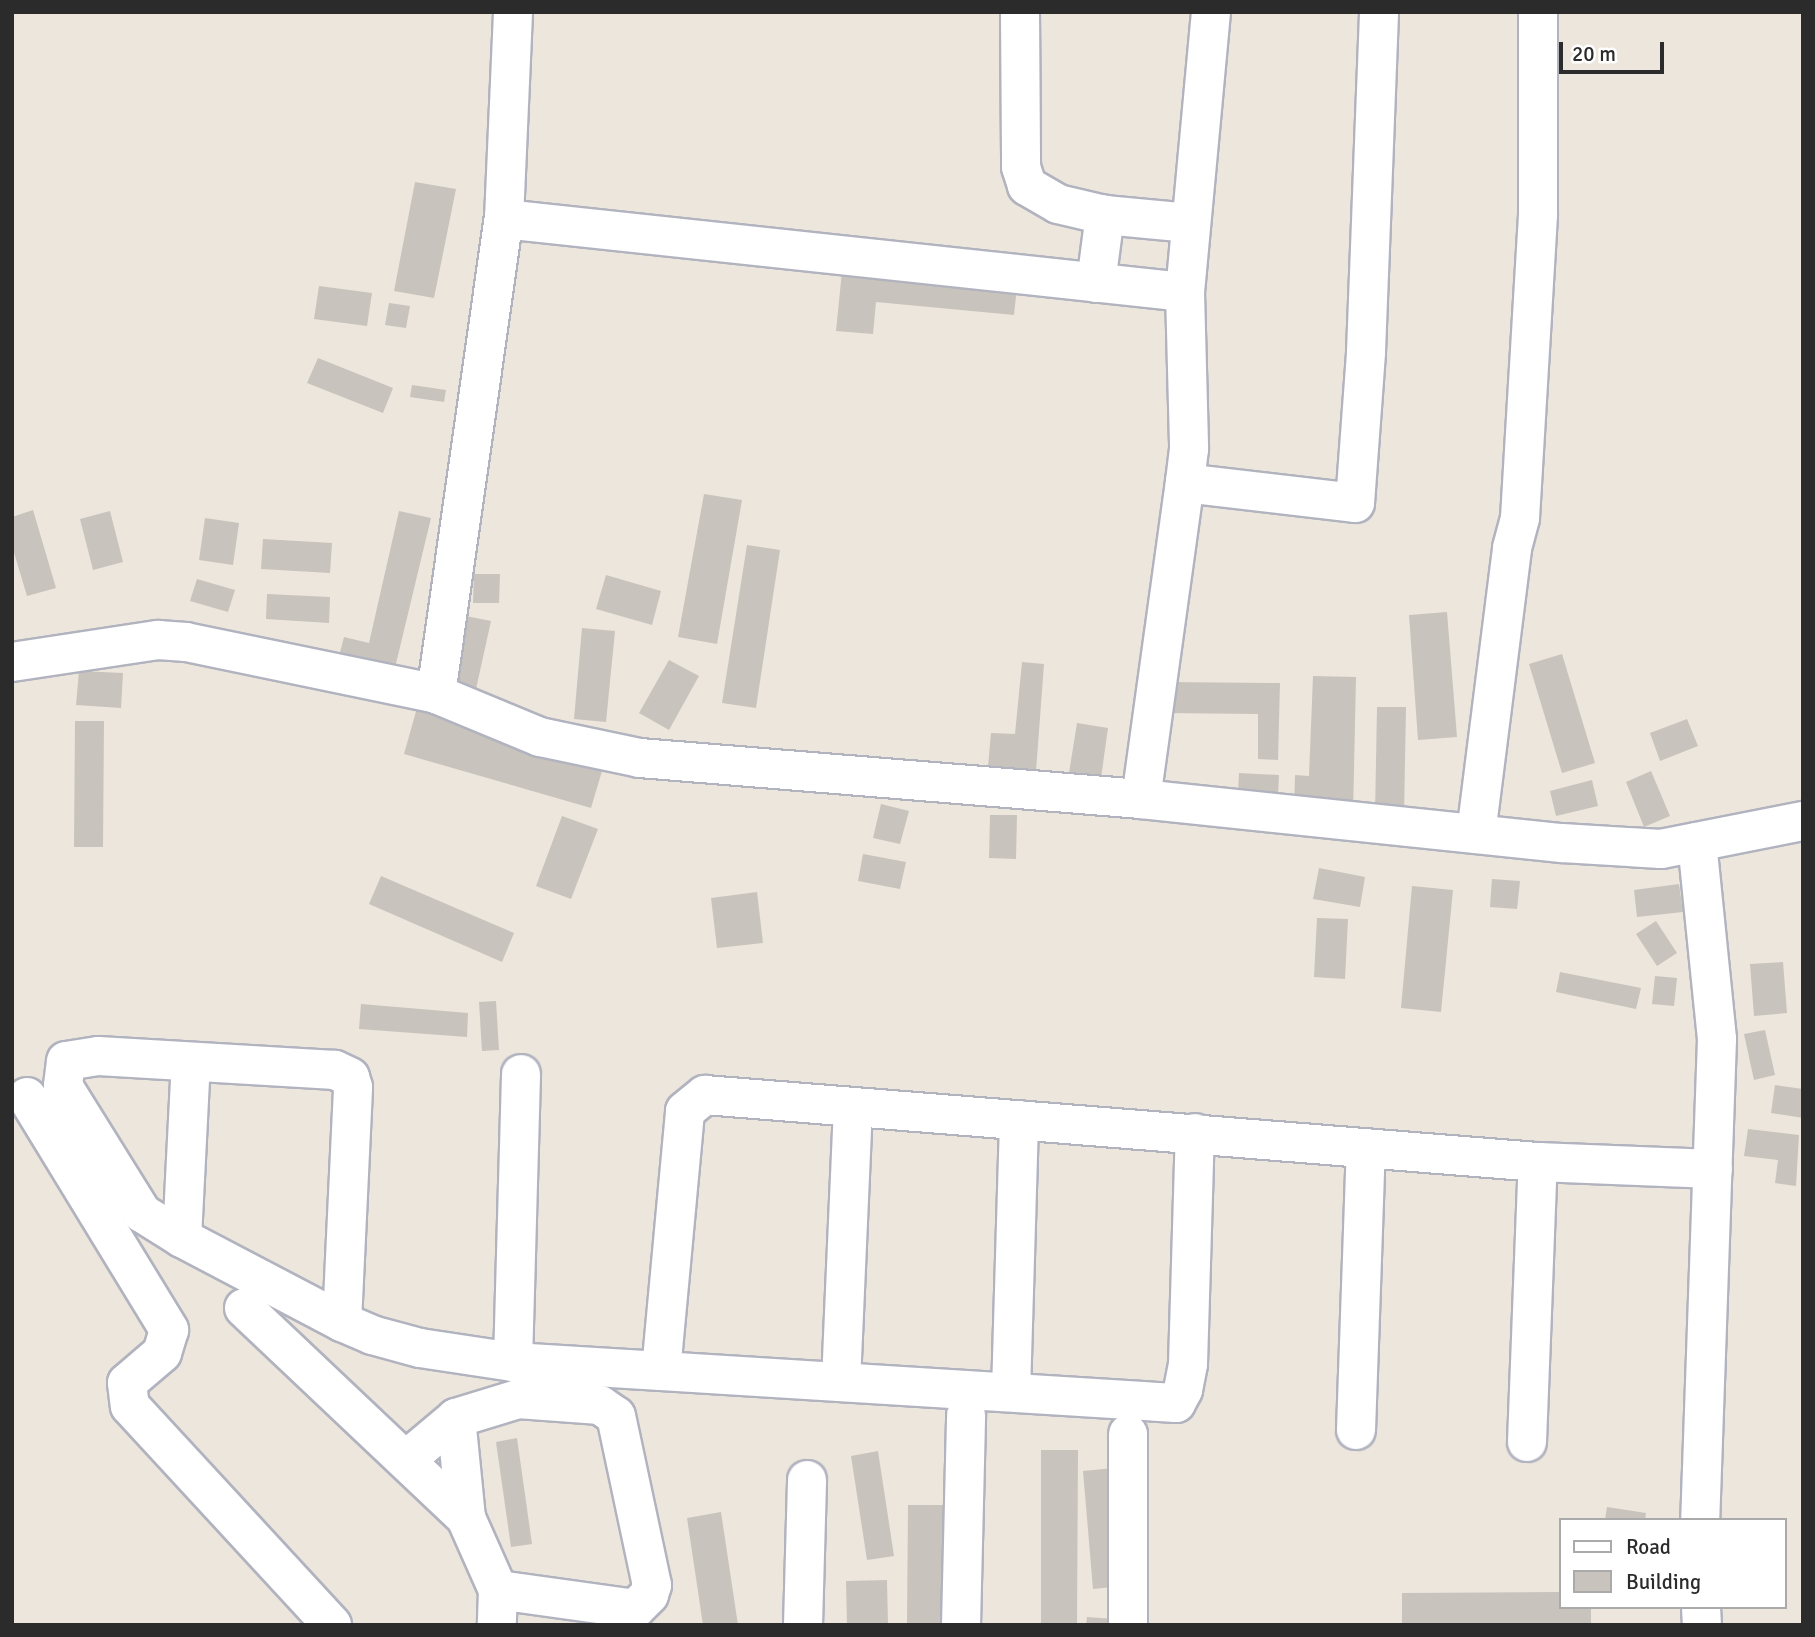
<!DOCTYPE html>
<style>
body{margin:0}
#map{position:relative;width:1815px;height:1637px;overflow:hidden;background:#ede6dd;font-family:Signika,sans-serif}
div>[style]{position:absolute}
.building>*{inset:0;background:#c8c3bc}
.roads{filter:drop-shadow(2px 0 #b1b3bf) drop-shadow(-2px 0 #b1b3bf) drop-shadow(0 2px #b1b3bf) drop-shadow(0 -2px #b1b3bf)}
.minor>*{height:38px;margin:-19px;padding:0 19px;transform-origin:19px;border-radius:19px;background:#fff}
span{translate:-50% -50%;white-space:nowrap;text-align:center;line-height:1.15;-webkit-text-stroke:5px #fff;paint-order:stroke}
.frame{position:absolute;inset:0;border:14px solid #2b2b2b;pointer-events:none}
.legend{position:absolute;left:1559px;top:1518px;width:228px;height:91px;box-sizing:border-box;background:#fff;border:2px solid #aaa;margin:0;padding:9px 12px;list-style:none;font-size:21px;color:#2b2b2b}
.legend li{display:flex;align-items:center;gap:14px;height:35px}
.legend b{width:35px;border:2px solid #aaa}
.scale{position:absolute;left:1559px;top:42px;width:105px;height:32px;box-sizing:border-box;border:4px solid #2b2b2b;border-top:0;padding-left:9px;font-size:21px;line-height:24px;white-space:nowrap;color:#2b2b2b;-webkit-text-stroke:5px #fff;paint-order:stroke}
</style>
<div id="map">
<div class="building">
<div style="clip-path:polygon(415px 182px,456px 189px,434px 298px,394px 291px)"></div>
<div style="clip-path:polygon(842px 271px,1018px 278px,1014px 315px,876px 302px,873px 334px,836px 331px)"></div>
<div style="clip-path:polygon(319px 286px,372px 293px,367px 326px,314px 319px)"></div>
<div style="clip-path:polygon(389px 303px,410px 306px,406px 328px,385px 325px)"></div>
<div style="clip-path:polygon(318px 358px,393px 388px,383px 413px,307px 383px)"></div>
<div style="clip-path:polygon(412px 385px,446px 390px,444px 402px,410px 397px)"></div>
<div style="clip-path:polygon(704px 494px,742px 500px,717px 644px,678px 637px)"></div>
<div style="clip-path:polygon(33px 510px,56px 588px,27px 596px,12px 546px,12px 517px)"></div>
<div style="clip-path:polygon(110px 511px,123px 562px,93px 570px,80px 519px)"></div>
<div style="clip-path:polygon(399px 511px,431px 518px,393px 676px,337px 664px,344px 637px,369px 643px)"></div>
<div style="clip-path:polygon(205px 518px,239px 523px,233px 565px,199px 560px)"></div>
<div style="clip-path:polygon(263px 539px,332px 543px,330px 573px,261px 569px)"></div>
<div style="clip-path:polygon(747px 545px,780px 550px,756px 708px,722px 703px)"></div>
<div style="clip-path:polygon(474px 574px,500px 574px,499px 603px,473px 603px)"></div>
<div style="clip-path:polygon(606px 575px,661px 591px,652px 625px,596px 609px)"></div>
<div style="clip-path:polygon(197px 579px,235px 590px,228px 612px,190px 601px)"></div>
<div style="clip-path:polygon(267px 594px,330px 597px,329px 623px,266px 619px)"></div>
<div style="clip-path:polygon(1447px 612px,1457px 737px,1418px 740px,1409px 615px)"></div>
<div style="clip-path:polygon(466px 616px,491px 621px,476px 689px,451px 683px)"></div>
<div style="clip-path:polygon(582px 628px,615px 631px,606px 722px,574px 719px)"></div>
<div style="clip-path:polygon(1562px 654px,1595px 763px,1562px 773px,1529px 664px)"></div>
<div style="clip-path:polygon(669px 660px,699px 676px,669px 730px,639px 713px)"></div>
<div style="clip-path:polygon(1022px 662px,1044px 664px,1036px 771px,988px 767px,991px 733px,1015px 734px)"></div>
<div style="clip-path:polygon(79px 671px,123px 673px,121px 708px,76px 705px)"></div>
<div style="clip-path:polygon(1313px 676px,1356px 677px,1353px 816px,1294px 811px,1295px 775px,1309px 776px)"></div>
<div style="clip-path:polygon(1163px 682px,1280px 683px,1278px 760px,1258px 759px,1258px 714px,1163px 713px)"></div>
<div style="clip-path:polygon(1377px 707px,1406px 707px,1404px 815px,1375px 815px)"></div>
<div style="clip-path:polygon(417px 708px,605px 761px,591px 808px,404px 754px)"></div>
<div style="clip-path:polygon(1687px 719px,1698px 746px,1660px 761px,1650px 733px)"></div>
<div style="clip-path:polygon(75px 721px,104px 721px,103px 847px,74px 847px)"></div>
<div style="clip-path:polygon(1077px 723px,1108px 728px,1101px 778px,1069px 773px)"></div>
<div style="clip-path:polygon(1651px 771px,1670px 816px,1644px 827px,1626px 782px)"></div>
<div style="clip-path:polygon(1239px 773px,1279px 775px,1278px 796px,1238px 793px)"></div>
<div style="clip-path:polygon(1592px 780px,1598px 806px,1556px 816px,1550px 791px)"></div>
<div style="clip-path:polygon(881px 804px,909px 811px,900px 844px,873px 838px)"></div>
<div style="clip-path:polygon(990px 815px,1017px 815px,1016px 859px,989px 858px)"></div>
<div style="clip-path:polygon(562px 816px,598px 829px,571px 899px,536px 886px)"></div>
<div style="clip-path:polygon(863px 854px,906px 862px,900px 889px,858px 881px)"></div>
<div style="clip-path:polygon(1319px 868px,1365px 877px,1360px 907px,1313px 899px)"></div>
<div style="clip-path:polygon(381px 876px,514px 933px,502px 962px,369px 904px)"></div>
<div style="clip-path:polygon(1492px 879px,1520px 881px,1517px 909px,1490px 907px)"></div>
<div style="clip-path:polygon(1679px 884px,1683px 912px,1637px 917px,1634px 890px)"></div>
<div style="clip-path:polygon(1412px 886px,1453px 890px,1441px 1012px,1401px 1008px)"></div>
<div style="clip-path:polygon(757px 892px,763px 943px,717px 948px,711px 898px)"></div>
<div style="clip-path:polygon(1317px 918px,1348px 919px,1345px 979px,1314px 977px)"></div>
<div style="clip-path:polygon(1656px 921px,1677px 953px,1657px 966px,1636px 934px)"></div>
<div style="clip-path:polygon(1783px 962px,1787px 1013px,1754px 1016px,1750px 964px)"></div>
<div style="clip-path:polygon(1560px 972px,1641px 988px,1636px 1009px,1556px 992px)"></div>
<div style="clip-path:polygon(1655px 976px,1677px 978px,1674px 1006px,1652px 1004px)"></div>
<div style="clip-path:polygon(496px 1001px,499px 1050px,482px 1051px,479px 1002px)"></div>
<div style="clip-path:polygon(361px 1004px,468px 1013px,467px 1037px,359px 1029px)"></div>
<div style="clip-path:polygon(1765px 1030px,1775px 1075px,1754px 1080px,1744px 1034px)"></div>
<div style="clip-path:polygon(1775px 1085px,1803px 1089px,1803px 1118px,1771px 1113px)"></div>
<div style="clip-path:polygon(1748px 1129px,1799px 1135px,1796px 1186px,1775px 1183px,1778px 1160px,1744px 1156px)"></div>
<div style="clip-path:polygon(517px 1438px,532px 1544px,511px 1547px,496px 1442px)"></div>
<div style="clip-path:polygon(1041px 1450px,1078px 1450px,1077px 1625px,1041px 1625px)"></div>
<div style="clip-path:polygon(878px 1451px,894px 1556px,867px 1560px,851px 1456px)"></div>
<div style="clip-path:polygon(1114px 1468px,1123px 1586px,1093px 1589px,1083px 1471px)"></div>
<div style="clip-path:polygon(908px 1505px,949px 1505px,948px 1625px,907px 1625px)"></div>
<div style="clip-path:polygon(1607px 1507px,1646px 1513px,1645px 1520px,1605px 1520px)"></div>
<div style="clip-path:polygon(721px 1512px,738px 1625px,703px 1625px,687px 1518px)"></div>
<div style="clip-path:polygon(887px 1580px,888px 1625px,847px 1625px,846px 1581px)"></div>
<div style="clip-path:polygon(1561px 1592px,1561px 1607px,1591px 1607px,1591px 1625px,1402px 1625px,1402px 1593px)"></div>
<div style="clip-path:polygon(1087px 1617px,1114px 1619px,1113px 1625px,1086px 1625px)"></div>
</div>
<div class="roads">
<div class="minor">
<div style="left:1020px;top:12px;width:155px;rotate:89.6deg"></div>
<div style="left:1021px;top:167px;width:20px;rotate:72deg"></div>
<div style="left:1027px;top:186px;width:36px;rotate:30deg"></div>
<div style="left:1058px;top:204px;width:48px;rotate:13.2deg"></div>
<div style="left:1105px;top:215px;width:85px;rotate:5.4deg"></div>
<div style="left:1211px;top:12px;width:281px;rotate:95.3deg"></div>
<div style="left:1185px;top:292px;width:157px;rotate:88.5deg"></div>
<div style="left:1189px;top:449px;width:34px;rotate:97deg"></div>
<div style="left:1185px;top:483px;width:171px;rotate:6.7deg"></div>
<div style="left:1355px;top:503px;width:151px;rotate:-85.8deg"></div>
<div style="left:1366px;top:352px;width:340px;rotate:-87.8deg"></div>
<div style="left:504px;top:219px;width:685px;rotate:6.12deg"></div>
<div style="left:1096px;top:283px;width:69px;rotate:-82.5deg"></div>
<div style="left:12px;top:662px;width:148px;rotate:-8.6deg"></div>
<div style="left:158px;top:640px;width:28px;rotate:4deg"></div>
<div style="left:186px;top:642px;width:255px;rotate:11.7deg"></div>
<div style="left:436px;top:694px;width:113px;rotate:22.5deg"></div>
<div style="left:540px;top:737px;width:102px;rotate:11.9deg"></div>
<div style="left:640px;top:758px;width:503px;rotate:4.68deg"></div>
<div style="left:1141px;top:799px;width:423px;rotate:6deg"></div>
<div style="left:1562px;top:843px;width:99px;rotate:3.5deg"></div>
<div style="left:1661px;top:849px;width:145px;rotate:-11.2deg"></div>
<div style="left:436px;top:694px;width:480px;rotate:-81.9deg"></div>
<div style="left:504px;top:219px;width:207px;rotate:-87.5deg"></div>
<div style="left:1141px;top:799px;width:319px;rotate:-82.1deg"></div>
<div style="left:1476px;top:834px;width:288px;rotate:-82.8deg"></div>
<div style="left:1512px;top:548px;width:31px;rotate:-75deg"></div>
<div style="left:1520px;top:518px;width:305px;rotate:-86.6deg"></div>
<div style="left:1538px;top:214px;width:202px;rotate:-90deg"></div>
<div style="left:1697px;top:842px;width:198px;rotate:84.2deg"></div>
<div style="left:1717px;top:1039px;width:481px;rotate:92deg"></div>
<div style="left:27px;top:1097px;width:273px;rotate:58.6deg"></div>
<div style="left:169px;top:1330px;width:24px;rotate:107deg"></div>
<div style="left:162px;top:1353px;width:46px;rotate:139.4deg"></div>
<div style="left:127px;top:1383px;width:23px;rotate:83deg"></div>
<div style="left:130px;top:1406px;width:298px;rotate:47.3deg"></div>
<div style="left:182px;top:1238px;width:176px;rotate:-87.1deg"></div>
<div style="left:244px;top:1308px;width:306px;rotate:43.4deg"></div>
<div style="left:466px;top:1518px;width:79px;rotate:66deg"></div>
<div style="left:498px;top:1590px;width:35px;rotate:92deg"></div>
<div style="left:342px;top:1322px;width:235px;rotate:-87.3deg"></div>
<div style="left:353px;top:1087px;width:10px;rotate:-107deg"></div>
<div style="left:350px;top:1077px;width:17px;rotate:-155deg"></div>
<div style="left:335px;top:1070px;width:237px;rotate:-176.6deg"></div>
<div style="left:98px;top:1056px;width:32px;rotate:171deg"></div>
<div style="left:66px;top:1061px;width:25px;rotate:97deg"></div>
<div style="left:63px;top:1086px;width:150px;rotate:58.1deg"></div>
<div style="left:142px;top:1213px;width:47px;rotate:32deg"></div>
<div style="left:182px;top:1238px;width:181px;rotate:27.7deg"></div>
<div style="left:342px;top:1322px;width:33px;rotate:23deg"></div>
<div style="left:372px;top:1335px;width:50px;rotate:15.2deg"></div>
<div style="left:420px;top:1348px;width:94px;rotate:8.6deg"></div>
<div style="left:513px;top:1362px;width:148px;rotate:3.5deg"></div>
<div style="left:661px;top:1371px;width:261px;rotate:-84.7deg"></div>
<div style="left:685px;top:1111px;width:26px;rotate:-39deg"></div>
<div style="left:705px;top:1095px;width:836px;rotate:4.6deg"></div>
<div style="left:1538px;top:1162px;width:175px;rotate:2.3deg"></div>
<div style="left:513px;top:1362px;width:288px;rotate:-88.4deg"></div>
<div style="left:661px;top:1371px;width:516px;rotate:3.56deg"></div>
<div style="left:1176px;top:1403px;width:15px;rotate:-62deg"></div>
<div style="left:1183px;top:1390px;width:26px;rotate:-79deg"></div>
<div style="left:1188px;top:1364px;width:231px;rotate:-88.3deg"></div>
<div style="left:841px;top:1382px;width:275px;rotate:-87.5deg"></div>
<div style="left:1011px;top:1392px;width:272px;rotate:-88.3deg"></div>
<div style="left:456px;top:1418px;width:100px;rotate:84.3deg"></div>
<div style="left:1356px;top:1430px;width:282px;rotate:-88deg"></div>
<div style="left:1128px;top:1434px;width:191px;rotate:90deg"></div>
<div style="left:1527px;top:1442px;width:280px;rotate:-87.8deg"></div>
<div style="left:406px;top:1460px;width:65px;rotate:-40deg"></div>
<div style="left:456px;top:1418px;width:65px;rotate:-17deg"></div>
<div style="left:518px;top:1399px;width:82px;rotate:4.2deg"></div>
<div style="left:600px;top:1405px;width:19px;rotate:35deg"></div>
<div style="left:616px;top:1416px;width:173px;rotate:78deg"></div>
<div style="left:652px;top:1585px;width:10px;rotate:107deg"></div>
<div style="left:649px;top:1595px;width:20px;rotate:135deg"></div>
<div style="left:635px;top:1609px;width:138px;rotate:-172.1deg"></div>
<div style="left:1701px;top:1607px;width:18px;rotate:87deg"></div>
<div style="left:803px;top:1625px;width:145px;rotate:-88.4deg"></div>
<div style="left:961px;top:1625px;width:210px;rotate:-88.6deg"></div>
</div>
</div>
<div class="frame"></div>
<ul class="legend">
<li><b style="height:9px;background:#fff"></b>Road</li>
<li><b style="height:19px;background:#c8c3bc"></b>Building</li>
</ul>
<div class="scale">20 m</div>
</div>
